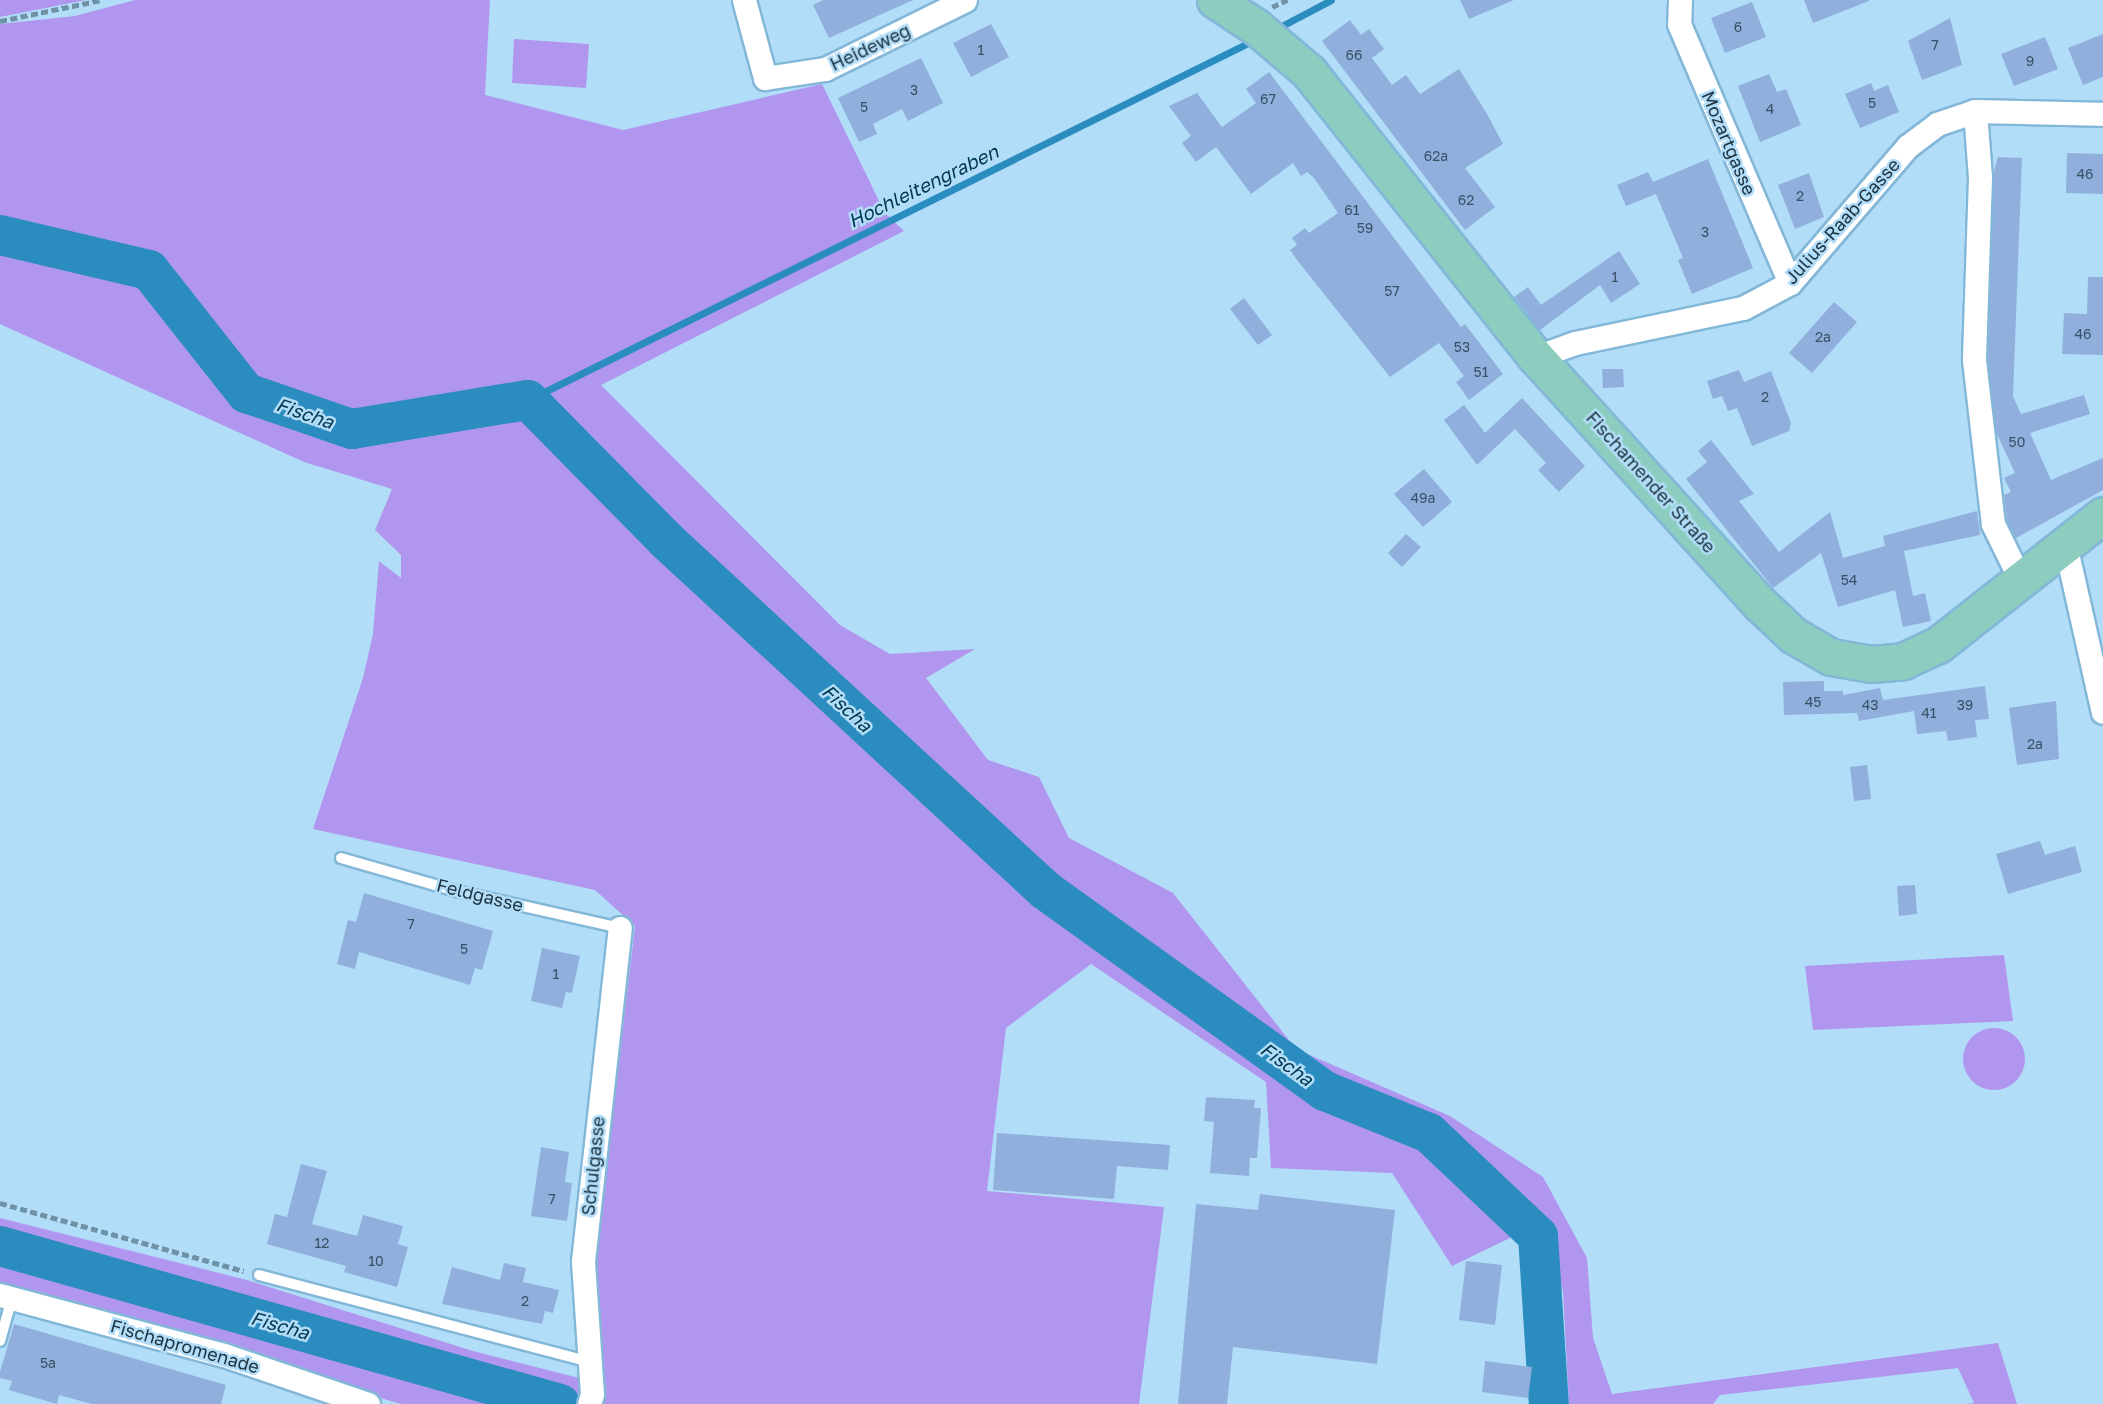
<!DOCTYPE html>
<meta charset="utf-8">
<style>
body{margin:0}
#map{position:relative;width:2103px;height:1404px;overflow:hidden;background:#b2ddf8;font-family:"Golos Text",sans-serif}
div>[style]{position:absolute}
.green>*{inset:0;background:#b096ee}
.round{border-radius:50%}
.stream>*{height:7px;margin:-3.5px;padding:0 3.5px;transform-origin:3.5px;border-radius:3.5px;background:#2a8cbf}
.river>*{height:40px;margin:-20px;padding:0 20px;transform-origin:20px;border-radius:20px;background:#2a8cbf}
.building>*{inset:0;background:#90afdc}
.path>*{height:4.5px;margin-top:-2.25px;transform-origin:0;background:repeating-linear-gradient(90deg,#7092a7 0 7px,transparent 0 10.5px)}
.roads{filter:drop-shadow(2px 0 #83b7d8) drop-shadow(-2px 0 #83b7d8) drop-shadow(0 2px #83b7d8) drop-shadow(0 -2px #83b7d8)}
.lane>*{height:10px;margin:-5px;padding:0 5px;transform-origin:5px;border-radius:5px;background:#fff}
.street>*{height:23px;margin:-11.5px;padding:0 11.5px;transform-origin:11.5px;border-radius:11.5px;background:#fff}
.primary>*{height:35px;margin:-17.5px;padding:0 17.5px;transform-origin:17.5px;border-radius:17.5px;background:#8ccdbf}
span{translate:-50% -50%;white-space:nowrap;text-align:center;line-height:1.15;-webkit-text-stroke:5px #b2ddf8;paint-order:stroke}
.number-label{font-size:14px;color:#395166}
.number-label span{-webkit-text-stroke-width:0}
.street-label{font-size:18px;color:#1c323f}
.water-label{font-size:19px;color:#003751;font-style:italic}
</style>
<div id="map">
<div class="green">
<div style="clip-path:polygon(0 0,86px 0,0 17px)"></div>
<div style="clip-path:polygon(135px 0,490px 0,485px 95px,623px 130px,822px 84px,885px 213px,904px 231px,601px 385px,840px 625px,890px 654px,975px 649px,926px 678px,988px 760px,1039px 777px,1069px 838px,1173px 893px,1296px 1049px,1450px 1116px,1543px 1177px,1587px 1258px,1593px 1338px,1612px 1394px,1998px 1343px,2017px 1404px,1965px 1404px,1974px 1403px,1958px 1368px,1720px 1395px,1713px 1404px,1569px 1404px,1563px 1291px,1535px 1218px,1512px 1237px,1452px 1266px,1392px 1173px,1271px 1168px,1266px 1082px,1091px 964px,1006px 1028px,987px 1191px,1164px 1207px,1139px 1404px,401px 1404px,0 1286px,0 1218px,247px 1280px,473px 1351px,587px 1380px,592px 1374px,597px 1245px,635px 926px,595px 890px,313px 829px,363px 678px,373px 634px,379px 561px,401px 578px,401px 555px,375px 530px,392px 489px,304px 462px,0 324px,0 24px,75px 16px)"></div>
<div style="clip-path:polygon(514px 39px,589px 44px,586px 88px,512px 83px)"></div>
<div style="clip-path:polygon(2004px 955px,2013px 1021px,1813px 1030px,1805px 966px)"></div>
<div class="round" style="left:1963px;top:1028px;width:62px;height:62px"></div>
</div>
<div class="stream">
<div style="left:1276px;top:29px;width:62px;rotate:-27.8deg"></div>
<div style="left:528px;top:400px;width:813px;rotate:-26.38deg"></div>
</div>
<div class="river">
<div style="left:0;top:235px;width:153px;rotate:13.2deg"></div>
<div style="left:149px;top:270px;width:157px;rotate:51.7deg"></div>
<div style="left:246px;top:393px;width:112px;rotate:18.8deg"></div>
<div style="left:352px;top:429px;width:178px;rotate:-9.4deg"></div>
<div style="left:528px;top:400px;width:197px;rotate:45.4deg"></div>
<div style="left:666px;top:540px;width:516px;rotate:42.72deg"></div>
<div style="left:1045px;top:890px;width:345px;rotate:35.7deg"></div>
<div style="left:1325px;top:1091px;width:112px;rotate:22deg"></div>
<div style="left:1429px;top:1133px;width:150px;rotate:43.4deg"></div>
<div style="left:1538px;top:1236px;width:168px;rotate:86.3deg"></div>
<div style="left:0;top:1246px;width:582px;rotate:15.76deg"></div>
</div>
<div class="building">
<div style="clip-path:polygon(823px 0,913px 0,829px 38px,813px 5px)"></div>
<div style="clip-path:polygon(1460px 0,1514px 0,1469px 19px)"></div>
<div style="clip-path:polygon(1804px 0,1869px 0,1869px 1px,1813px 23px)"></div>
<div style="clip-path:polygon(1752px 2px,1766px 37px,1725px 53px,1711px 18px)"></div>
<div style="clip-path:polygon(1950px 18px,1962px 65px,1922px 80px,1908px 41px)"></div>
<div style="clip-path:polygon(1350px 20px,1361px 35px,1369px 29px,1384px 49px,1372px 58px,1392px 85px,1406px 75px,1420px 94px,1459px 69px,1487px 114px,1503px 144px,1465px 168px,1495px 207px,1465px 230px,1322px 41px)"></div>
<div style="clip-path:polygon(991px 24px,1009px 57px,971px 77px,953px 43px)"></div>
<div style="clip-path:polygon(2103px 34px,2103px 77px,2083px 85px,2068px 48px)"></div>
<div style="clip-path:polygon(2045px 37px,2058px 69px,2014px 86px,2001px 54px)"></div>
<div style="clip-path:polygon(921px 58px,943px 103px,908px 121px,902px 109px,873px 124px,877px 134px,859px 142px,838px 98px)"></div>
<div style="clip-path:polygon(1269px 72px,1461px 327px,1465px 324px,1503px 374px,1469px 400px,1456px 382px,1464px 376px,1439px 343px,1390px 377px,1297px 260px,1290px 250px,1297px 245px,1292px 238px,1305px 228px,1309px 233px,1338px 213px,1314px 178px,1307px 172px,1301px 176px,1293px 163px,1251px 194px,1216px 147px,1196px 162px,1182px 143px,1191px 136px,1169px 106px,1197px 93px,1222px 127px,1256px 103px,1246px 89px)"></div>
<div style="clip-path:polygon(1769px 74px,1777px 92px,1786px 89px,1801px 125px,1760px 142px,1738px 86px)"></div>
<div style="clip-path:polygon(1871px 83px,1874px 91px,1888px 85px,1899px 112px,1860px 128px,1845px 94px)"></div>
<div style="clip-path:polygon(2067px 153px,2103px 154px,2103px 194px,2066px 193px)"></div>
<div style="clip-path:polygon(1998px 157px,2022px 158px,2013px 396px,2021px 414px,2084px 395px,2090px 414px,2030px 433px,2051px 480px,2103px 458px,2103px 490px,2016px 538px,2007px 520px,2004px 495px,2011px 492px,2004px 478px,2015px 473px,1996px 432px,1988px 362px,1994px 171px)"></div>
<div style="clip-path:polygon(1708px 159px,1753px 268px,1692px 294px,1678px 260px,1683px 258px,1656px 194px,1626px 206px,1617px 185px,1648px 172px,1653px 182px)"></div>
<div style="clip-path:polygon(1809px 173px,1824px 217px,1795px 229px,1778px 185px)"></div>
<div style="clip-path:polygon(1619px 251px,1640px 284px,1611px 303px,1600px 285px,1540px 330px,1514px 297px,1528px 287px,1541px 305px)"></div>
<div style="clip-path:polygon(2088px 277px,2103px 277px,2103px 355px,2062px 354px,2064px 313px,2087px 314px)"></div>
<div style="clip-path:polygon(1244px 298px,1272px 335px,1258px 345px,1230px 309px)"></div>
<div style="clip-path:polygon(1834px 302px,1857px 322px,1812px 373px,1789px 353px)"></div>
<div style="clip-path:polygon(1602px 369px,1623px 369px,1624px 387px,1603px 388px)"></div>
<div style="clip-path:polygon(1739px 370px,1744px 382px,1771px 371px,1791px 423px,1789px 431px,1752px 446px,1737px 408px,1728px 411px,1722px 396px,1713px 399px,1707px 381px)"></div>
<div style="clip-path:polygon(1522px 398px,1585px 466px,1559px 492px,1538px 470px,1546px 463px,1515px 429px,1477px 465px,1444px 420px,1464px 405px,1485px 433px)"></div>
<div style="clip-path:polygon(1711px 440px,1754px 494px,1739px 501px,1779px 552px,1830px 512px,1843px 558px,1885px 546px,1883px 536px,1977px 511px,1980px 535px,1904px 551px,1913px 596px,1925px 593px,1931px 621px,1903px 627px,1895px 590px,1838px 607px,1821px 553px,1773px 588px,1686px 479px,1707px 462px,1698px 451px)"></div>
<div style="clip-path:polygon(1424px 469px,1452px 502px,1423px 527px,1394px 494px)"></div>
<div style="clip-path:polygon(1406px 534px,1421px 547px,1402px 567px,1388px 553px)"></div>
<div style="clip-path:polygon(1824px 681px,1824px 691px,1843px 691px,1843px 695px,1880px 688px,1883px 700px,1985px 686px,1989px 719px,1975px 720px,1977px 737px,1948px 741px,1946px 731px,1917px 734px,1914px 711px,1859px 721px,1857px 713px,1784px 715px,1783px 682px)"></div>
<div style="clip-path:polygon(2056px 701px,2059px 759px,2017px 765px,2009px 708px)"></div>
<div style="clip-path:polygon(1867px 765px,1871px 799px,1854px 801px,1850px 767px)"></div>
<div style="clip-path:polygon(2040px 841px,2045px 855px,2075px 846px,2082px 872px,2008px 894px,1996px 854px)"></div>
<div style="clip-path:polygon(1915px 885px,1917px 914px,1899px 916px,1897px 886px)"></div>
<div style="clip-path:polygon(364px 893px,493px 931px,482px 970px,475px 968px,470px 985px,359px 952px,355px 969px,337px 964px,348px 920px,356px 922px)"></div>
<div style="clip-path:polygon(542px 948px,580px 956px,572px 993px,566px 992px,562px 1008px,531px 1001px)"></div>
<div style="clip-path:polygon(1206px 1097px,1255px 1100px,1254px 1108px,1261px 1108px,1257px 1158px,1250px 1158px,1249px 1176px,1210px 1173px,1214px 1122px,1204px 1121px)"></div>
<div style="clip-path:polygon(997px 1133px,1170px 1145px,1168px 1170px,1117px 1166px,1114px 1199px,993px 1190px)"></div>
<div style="clip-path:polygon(541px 1147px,569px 1152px,565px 1182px,572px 1183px,567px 1221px,531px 1216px)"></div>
<div style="clip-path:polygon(301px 1164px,327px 1171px,312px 1224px,357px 1236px,363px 1215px,403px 1226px,398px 1244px,408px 1247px,397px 1287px,344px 1272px,346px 1266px,267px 1244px,275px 1214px,287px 1217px)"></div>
<div style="clip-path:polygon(1260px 1194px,1395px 1210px,1377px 1364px,1233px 1347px,1227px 1404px,1178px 1404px,1196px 1204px,1258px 1210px)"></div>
<div style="clip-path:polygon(1466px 1261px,1502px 1265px,1495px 1325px,1459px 1320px)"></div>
<div style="clip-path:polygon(504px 1263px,526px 1268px,523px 1282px,559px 1290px,553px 1313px,545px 1311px,542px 1324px,442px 1304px,452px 1267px,500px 1280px)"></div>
<div style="clip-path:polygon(14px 1324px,226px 1385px,221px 1404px,92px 1404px,59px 1395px,57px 1404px,9px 1390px,12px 1381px,0 1378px,0 1372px)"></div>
<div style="clip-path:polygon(1485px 1361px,1532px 1367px,1528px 1398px,1482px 1392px)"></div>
</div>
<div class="path">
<div style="left:1272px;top:7px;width:17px;rotate:-25deg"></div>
<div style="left:0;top:21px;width:103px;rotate:-11.7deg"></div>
<div style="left:0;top:1203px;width:253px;rotate:15.6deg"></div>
</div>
<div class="roads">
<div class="lane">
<div style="left:341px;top:858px;width:120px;rotate:16deg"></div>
<div style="left:456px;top:891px;width:168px;rotate:12.7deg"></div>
<div style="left:259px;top:1275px;width:339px;rotate:14.7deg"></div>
<div style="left:0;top:1341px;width:45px;rotate:-74.4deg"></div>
</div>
<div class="street">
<div style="left:744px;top:0;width:81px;rotate:74.9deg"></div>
<div style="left:765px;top:78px;width:61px;rotate:-8.5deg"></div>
<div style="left:825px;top:69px;width:156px;rotate:-26.2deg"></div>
<div style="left:1680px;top:0;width:24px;rotate:92deg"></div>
<div style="left:1679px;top:24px;width:282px;rotate:66.8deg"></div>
<div style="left:1975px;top:111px;width:66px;rotate:85.7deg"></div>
<div style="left:1980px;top:177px;width:183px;rotate:91.9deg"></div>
<div style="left:1974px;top:360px;width:165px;rotate:83.4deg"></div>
<div style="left:1993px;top:524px;width:64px;rotate:63.8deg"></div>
<div style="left:1536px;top:357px;width:41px;rotate:-19.7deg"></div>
<div style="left:1575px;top:343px;width:172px;rotate:-11.8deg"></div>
<div style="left:1743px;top:308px;width:53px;rotate:-28deg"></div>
<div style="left:1790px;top:283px;width:181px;rotate:-49.3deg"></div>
<div style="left:1908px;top:146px;width:36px;rotate:-37deg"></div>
<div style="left:1937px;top:124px;width:40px;rotate:-18.9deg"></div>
<div style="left:1975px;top:111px;width:128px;rotate:1.3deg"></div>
<div style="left:2065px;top:544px;width:172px;rotate:77.3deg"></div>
<div style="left:0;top:1295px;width:232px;rotate:15deg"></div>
<div style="left:224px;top:1355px;width:152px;rotate:18.8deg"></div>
<div style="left:589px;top:1404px;width:10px;rotate:-73deg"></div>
<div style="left:592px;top:1394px;width:133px;rotate:-93.9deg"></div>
<div style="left:583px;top:1261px;width:335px;rotate:-83.7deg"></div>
</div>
<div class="primary">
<div style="left:1215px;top:0;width:49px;rotate:33.4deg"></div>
<div style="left:1256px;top:27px;width:70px;rotate:40.3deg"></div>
<div style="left:1309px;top:72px;width:364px;rotate:51.5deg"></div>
<div style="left:1536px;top:357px;width:332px;rotate:47.8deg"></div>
<div style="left:1759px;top:603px;width:47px;rotate:43.3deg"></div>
<div style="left:1793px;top:635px;width:44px;rotate:30.1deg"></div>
<div style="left:1831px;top:657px;width:41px;rotate:9.9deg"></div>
<div style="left:1871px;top:664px;width:32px;rotate:-5deg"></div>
<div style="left:1903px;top:661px;width:38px;rotate:-25deg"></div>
<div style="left:1938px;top:645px;width:210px;rotate:-38.2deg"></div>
</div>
</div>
<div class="number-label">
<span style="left:1738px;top:27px">6</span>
<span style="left:1935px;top:45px">7</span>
<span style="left:981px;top:50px">1</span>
<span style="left:1354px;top:55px">66</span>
<span style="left:2030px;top:61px">9</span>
<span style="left:914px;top:90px">3</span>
<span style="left:1268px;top:99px">67</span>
<span style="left:1872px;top:103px">5</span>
<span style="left:864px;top:107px">5</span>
<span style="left:1770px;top:109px">4</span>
<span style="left:1436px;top:156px">62a</span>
<span style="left:2085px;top:174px">46</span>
<span style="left:1800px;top:196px">2</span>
<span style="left:1466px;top:200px">62</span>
<span style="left:1352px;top:210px">61</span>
<span style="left:1365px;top:228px">59</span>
<span style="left:1705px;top:232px">3</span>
<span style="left:1615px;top:277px">1</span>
<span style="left:1392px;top:291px">57</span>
<span style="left:2083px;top:334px">46</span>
<span style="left:1823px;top:337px">2a</span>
<span style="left:1462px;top:347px">53</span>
<span style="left:1481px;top:372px">51</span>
<span style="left:1765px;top:397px">2</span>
<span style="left:2017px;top:442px">50</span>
<span style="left:1423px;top:498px">49a</span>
<span style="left:1849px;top:580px">54</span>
<span style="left:1813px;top:702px">45</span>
<span style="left:1870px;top:705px">43</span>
<span style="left:1965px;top:705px">39</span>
<span style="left:1929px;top:713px">41</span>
<span style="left:2035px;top:744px">2a</span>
<span style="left:411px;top:924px">7</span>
<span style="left:464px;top:949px">5</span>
<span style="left:556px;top:974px">1</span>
<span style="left:552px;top:1199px">7</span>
<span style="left:322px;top:1243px">12</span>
<span style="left:376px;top:1261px">10</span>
<span style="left:525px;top:1301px">2</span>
<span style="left:48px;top:1363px">5a</span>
</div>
<div class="street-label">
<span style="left:870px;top:47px;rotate:-25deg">Heideweg</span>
<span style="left:1729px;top:143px;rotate:67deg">Mozartgasse</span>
<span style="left:1842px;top:221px;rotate:-48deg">Julius-Raab-Gasse</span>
<span style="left:1651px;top:482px;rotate:48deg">Fischamender Straße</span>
<span style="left:480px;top:895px;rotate:14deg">Feldgasse</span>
<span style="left:593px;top:1166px;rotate:-84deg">Schulgasse</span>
<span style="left:185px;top:1346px;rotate:16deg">Fischapromenade</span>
</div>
<div class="water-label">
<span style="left:923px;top:186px;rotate:-26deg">Hochleitengraben</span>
<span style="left:305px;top:413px;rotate:19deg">Fischa</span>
<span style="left:847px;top:708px;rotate:43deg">Fischa</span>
<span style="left:1287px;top:1064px;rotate:36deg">Fischa</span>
<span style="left:280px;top:1325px;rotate:16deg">Fischa</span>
</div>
</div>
